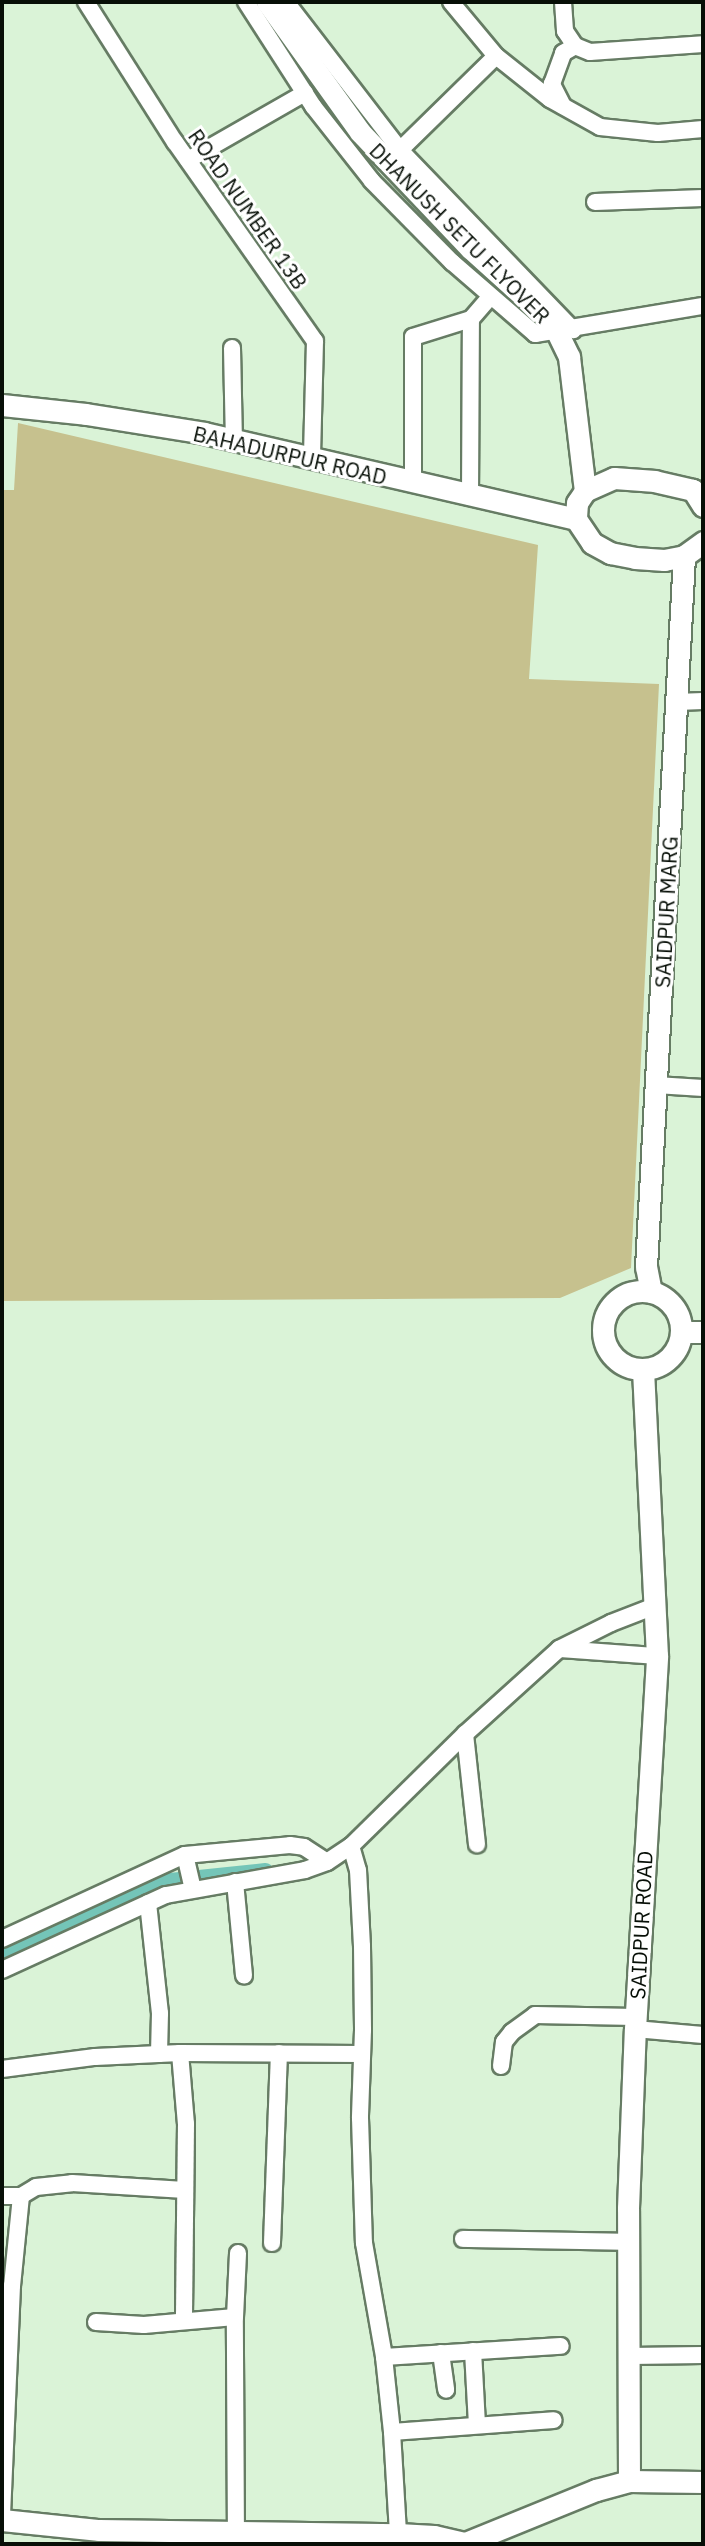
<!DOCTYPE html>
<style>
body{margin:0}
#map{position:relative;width:705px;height:2546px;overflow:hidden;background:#daf3d7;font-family:"IBM Plex Sans",sans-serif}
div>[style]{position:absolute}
.green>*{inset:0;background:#c6c18e}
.canal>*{height:16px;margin:-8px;padding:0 8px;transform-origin:8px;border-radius:8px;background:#74c5b8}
.roads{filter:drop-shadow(2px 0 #667c64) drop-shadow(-2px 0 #667c64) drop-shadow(0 2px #667c64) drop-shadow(0 -2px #667c64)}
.street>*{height:16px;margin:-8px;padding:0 8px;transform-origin:8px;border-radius:8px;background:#fff}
.secondary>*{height:21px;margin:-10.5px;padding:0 10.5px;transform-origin:10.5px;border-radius:10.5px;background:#fff}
.secondary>.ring{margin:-10.5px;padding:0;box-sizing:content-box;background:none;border:21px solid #fff;border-radius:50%}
span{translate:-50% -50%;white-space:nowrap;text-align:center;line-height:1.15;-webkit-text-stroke:6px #fff;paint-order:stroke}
.street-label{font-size:21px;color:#070f07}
.frame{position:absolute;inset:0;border:4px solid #070f07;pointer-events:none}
</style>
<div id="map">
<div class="green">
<div style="clip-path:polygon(18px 423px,538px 545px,529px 679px,659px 684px,631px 1268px,560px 1298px,2px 1301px,2px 490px,14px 490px)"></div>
</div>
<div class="canal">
<div style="left:2px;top:1958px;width:185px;rotate:-24.6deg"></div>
<div style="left:170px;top:1881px;width:96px;rotate:-6deg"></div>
</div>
<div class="roads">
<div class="street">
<div style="left:86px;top:2px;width:166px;rotate:57.6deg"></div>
<div style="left:175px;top:142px;width:243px;rotate:54.9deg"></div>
<div style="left:315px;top:341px;width:116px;rotate:91.5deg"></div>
<div style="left:246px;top:2px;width:124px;rotate:57.2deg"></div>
<div style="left:313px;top:106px;width:95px;rotate:51.8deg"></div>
<div style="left:372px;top:181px;width:114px;rotate:45.4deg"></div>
<div style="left:452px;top:262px;width:110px;rotate:40.9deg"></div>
<div style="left:535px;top:334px;width:170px;rotate:-9.5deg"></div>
<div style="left:286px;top:2px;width:187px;rotate:52.4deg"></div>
<div style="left:400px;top:150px;width:250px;rotate:46.1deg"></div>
<div style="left:451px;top:2px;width:70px;rotate:50.2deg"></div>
<div style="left:496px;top:56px;width:69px;rotate:38.5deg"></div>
<div style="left:550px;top:99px;width:57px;rotate:29.2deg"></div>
<div style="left:600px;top:127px;width:58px;rotate:5.9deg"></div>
<div style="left:658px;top:133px;width:45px;rotate:-5.1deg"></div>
<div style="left:563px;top:2px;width:29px;rotate:86deg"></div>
<div style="left:565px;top:31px;width:18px;rotate:56deg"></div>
<div style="left:575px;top:46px;width:16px;rotate:22deg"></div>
<div style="left:590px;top:52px;width:113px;rotate:-4deg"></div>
<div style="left:563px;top:106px;width:25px;rotate:-117deg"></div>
<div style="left:552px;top:84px;width:33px;rotate:-70deg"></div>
<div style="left:563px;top:53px;width:14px;rotate:-30deg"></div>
<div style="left:400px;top:150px;width:134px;rotate:-44.4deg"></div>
<div style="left:188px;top:160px;width:135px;rotate:-29.8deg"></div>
<div style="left:595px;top:202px;width:108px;rotate:-2.1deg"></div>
<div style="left:232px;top:348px;width:92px;rotate:88.8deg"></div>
<div style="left:413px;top:483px;width:146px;rotate:-90deg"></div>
<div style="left:413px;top:337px;width:61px;rotate:-17.2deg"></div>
<div style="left:471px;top:319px;width:29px;rotate:-49deg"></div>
<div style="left:470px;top:497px;width:178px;rotate:-89.7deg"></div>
<div style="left:677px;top:702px;width:26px;rotate:-2deg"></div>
<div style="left:656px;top:1085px;width:47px;rotate:3.7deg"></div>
<div style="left:561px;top:1649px;width:96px;rotate:4.2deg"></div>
<div style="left:465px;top:1734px;width:111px;rotate:83.8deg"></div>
<div style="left:351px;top:1846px;width:25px;rotate:74deg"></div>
<div style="left:358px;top:1870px;width:76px;rotate:87deg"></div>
<div style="left:362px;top:1946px;width:84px;rotate:89.3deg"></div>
<div style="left:363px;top:2030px;width:88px;rotate:92deg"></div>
<div style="left:360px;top:2118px;width:125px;rotate:88.2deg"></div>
<div style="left:364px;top:2243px;width:116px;rotate:80deg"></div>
<div style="left:384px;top:2357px;width:75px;rotate:83.9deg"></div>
<div style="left:392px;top:2432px;width:102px;rotate:86.6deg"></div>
<div style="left:185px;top:1855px;width:35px;rotate:77deg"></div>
<div style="left:235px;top:1882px;width:94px;rotate:84.5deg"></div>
<div style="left:148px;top:1903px;width:111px;rotate:83.8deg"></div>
<div style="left:160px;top:2013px;width:41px;rotate:91.4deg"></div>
<div style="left:2px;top:1939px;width:201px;rotate:-24.7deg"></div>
<div style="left:185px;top:1855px;width:105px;rotate:-5.4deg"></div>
<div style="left:290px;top:1845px;width:14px;rotate:8deg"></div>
<div style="left:304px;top:1847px;width:27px;rotate:33deg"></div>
<div style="left:2px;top:1970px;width:180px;rotate:-24.6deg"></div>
<div style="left:166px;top:1895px;width:141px;rotate:-10.2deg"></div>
<div style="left:305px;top:1870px;width:23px;rotate:-20deg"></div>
<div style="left:327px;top:1862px;width:29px;rotate:-34deg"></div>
<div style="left:351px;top:1846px;width:160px;rotate:-44.5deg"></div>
<div style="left:465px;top:1734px;width:127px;rotate:-42.1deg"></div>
<div style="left:559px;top:1649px;width:58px;rotate:-26.6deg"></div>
<div style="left:611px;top:1623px;width:47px;rotate:-21.1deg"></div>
<div style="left:635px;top:2029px;width:68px;rotate:5deg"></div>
<div style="left:180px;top:2053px;width:71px;rotate:85.2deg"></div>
<div style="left:186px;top:2124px;width:197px;rotate:90.6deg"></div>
<div style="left:501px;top:2066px;width:24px;rotate:-83deg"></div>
<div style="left:504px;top:2042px;width:13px;rotate:-51deg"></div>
<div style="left:512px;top:2032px;width:29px;rotate:-36deg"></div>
<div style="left:535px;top:2015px;width:100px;rotate:1.1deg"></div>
<div style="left:2px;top:2069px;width:94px;rotate:-7.4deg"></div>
<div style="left:95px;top:2057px;width:85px;rotate:-2.7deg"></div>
<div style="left:180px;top:2053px;width:182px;rotate:0.3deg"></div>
<div style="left:2px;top:2196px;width:19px"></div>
<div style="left:21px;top:2196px;width:90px;rotate:95.7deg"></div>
<div style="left:12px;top:2286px;width:229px;rotate:92.5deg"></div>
<div style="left:21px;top:2196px;width:17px;rotate:-31deg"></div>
<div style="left:36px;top:2187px;width:36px;rotate:-6deg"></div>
<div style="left:72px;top:2183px;width:113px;rotate:3.5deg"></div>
<div style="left:463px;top:2239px;width:165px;rotate:1deg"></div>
<div style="left:272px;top:2243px;width:190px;rotate:-87.9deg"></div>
<div style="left:96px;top:2322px;width:48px;rotate:3.6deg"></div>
<div style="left:144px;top:2325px;width:91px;rotate:-5deg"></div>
<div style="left:473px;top:2351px;width:74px;rotate:86.9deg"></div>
<div style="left:441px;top:2353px;width:37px;rotate:82deg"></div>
<div style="left:630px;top:2356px;width:73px;rotate:-0.8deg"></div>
<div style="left:384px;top:2357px;width:177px;rotate:-3.6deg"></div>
<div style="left:392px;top:2432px;width:162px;rotate:-4.2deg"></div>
<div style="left:236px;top:2544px;width:227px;rotate:-90.3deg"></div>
<div style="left:235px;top:2317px;width:64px;rotate:-87.3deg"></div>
</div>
<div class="secondary">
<div style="left:267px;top:2px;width:160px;rotate:54.4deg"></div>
<div style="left:360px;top:132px;width:160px;rotate:46.5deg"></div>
<div style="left:470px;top:248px;width:97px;rotate:42.1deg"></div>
<div style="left:542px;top:313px;width:24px;rotate:52deg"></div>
<div style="left:557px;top:332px;width:28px;rotate:64deg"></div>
<div style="left:569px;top:357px;width:135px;rotate:83.2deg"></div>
<div style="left:2px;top:405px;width:84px;rotate:6.1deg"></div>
<div style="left:86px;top:414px;width:120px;rotate:9.1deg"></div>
<div style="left:204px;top:433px;width:382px;rotate:13deg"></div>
<div style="left:703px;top:506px;width:19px;rotate:-122deg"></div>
<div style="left:693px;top:490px;width:39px;rotate:-167deg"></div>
<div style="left:655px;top:481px;width:41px;rotate:-175.8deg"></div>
<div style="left:614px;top:478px;width:32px;rotate:156deg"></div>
<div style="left:585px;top:491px;width:14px;rotate:124deg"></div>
<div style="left:577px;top:503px;width:16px;rotate:94deg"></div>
<div style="left:576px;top:519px;width:29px;rotate:56deg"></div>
<div style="left:592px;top:543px;width:21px;rotate:29deg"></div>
<div style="left:610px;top:553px;width:25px;rotate:11deg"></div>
<div style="left:635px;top:558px;width:29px;rotate:4deg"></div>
<div style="left:664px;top:560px;width:20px;rotate:-11deg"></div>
<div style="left:684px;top:556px;width:24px;rotate:-36deg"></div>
<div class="ring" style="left:603px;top:1291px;width:57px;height:57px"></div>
<div style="left:651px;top:1292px;width:25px;rotate:-101deg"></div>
<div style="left:646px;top:1267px;width:712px;rotate:-86.94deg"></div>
<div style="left:682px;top:1332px;width:21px"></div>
<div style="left:629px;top:2481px;width:273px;rotate:-90.2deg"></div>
<div style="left:628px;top:2208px;width:179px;rotate:-87.8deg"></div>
<div style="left:635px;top:2029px;width:374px;rotate:-86.6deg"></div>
<div style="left:657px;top:1656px;width:287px;rotate:-92.8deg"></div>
<div style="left:2px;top:2520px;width:98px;rotate:5.9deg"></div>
<div style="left:99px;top:2530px;width:299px;rotate:0.8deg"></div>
<div style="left:398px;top:2534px;width:36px;rotate:3deg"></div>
<div style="left:434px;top:2536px;width:31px;rotate:13deg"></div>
<div style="left:463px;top:2544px;width:144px;rotate:-22.1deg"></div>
<div style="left:596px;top:2490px;width:34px;rotate:-15deg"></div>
<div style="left:629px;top:2481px;width:74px;rotate:0.8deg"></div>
</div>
</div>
<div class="street-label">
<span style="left:248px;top:209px;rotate:55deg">ROAD NUMBER 13B</span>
<span style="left:460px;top:233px;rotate:45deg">DHANUSH SETU FLYOVER</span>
<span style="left:290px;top:455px;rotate:13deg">BAHADURPUR ROAD</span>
<span style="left:666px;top:912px;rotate:-87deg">SAIDPUR MARG</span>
<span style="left:641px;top:1925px;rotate:-87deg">SAIDPUR ROAD</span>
</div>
<div class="frame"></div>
</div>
